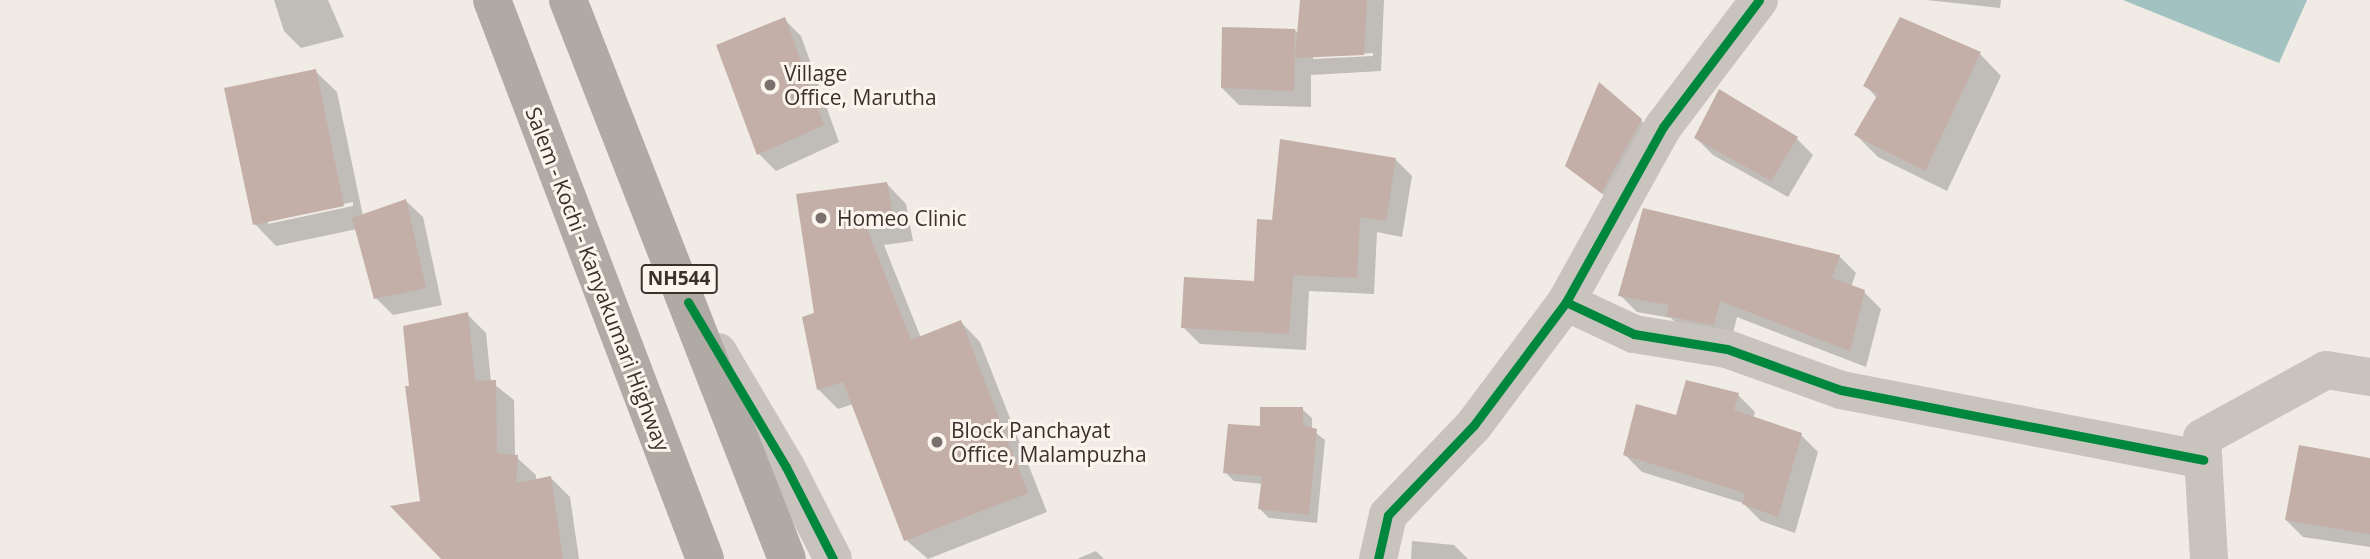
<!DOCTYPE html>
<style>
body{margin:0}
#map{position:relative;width:2370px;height:559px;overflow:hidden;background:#f0ebe5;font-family:"Open Sans",sans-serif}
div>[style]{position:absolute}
.water>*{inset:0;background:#a1c2c1}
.shadow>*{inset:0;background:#0003}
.building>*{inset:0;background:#c3afa7}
.minor>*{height:38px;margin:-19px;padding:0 19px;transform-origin:19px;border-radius:19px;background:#c9c3be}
.highway>*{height:38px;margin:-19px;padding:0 19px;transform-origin:19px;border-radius:19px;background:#afaaa4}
.cycleway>*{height:9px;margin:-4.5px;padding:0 4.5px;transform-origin:4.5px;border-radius:4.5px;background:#00873e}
.dots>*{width:19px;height:19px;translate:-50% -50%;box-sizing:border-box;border:4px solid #fbf5ee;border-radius:50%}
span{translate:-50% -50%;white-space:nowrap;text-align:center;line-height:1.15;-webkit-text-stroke:6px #fbf5ee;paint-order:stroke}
.shield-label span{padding:2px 5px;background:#fbf5ee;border:2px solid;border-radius:5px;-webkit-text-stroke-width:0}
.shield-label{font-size:19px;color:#3b302b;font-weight:700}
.poi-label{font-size:21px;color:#3b302b}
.left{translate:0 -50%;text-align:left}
.street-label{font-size:21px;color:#3b302b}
</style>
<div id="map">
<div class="water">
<div style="clip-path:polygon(2123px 0,2307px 0,2279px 63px)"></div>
</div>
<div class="shadow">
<div style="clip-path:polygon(274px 0,328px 0,344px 37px,301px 48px,284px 31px)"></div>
<div style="clip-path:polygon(evenodd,1301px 0,1384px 0,1381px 71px,1311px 75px,1311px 107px,1239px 105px,1222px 88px,1295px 30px,1299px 34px,1301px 0,1373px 53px,1373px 56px,1313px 59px,1313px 56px,1373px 53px)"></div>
<div style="clip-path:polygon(1927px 0,2001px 0,2000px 8px)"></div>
<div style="clip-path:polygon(784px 19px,801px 36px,839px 142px,776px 171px,759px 154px)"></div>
<div style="clip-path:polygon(1980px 54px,2001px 76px,1947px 191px,1878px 157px,1856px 135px,1877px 98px,1866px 86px)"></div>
<div style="clip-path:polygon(evenodd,315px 71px,337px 92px,363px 216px,406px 201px,423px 217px,442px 305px,393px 315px,376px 298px,357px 229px,276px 246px,255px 224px,315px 71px,353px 202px,353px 206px,268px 224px,268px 220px,353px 202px)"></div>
<div style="clip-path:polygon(1641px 120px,1650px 130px,1611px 201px,1567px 165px)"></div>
<div style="clip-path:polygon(1696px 138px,1797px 139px,1813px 155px,1788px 197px,1713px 155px)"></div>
<div style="clip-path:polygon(1395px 159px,1412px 176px,1402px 237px,1377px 232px,1374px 294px,1309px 291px,1306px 350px,1200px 344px,1183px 327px,1256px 283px,1274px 222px)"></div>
<div style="clip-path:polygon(887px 184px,906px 204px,913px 241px,884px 245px,921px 338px,961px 322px,980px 342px,1047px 512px,928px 559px,906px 540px,853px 404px,838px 409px,818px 389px,816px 314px)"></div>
<div style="clip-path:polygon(1839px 256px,1856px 273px,1851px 287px,1864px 292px,1881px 309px,1866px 367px,1737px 317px,1731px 341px,1685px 332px,1671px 318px,1637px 312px,1620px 295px)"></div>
<div style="clip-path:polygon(467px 314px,486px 333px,491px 382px,514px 400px,515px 456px,536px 475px,536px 481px,551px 478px,570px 497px,579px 559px,444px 559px,422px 502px,411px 388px)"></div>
<div style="clip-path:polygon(1738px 395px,1755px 412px,1753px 419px,1801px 435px,1818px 452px,1795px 533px,1761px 521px,1743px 503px,1642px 472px,1625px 455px,1677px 417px)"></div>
<div style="clip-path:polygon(1302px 409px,1312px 418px,1312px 430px,1325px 440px,1317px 523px,1269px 518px,1260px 509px,1263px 484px,1234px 481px,1225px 472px,1262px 428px)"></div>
<div style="clip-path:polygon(2370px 460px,2370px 547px,2303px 537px,2286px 520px)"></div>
<div style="clip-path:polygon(1412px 541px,1454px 545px,1468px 559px,1411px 559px)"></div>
<div style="clip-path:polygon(1096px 551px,1104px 559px,1077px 559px)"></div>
</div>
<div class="building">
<div style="clip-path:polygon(1300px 0,1367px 0,1364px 55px,1295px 58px)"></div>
<div style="clip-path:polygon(785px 17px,824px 125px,757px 155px,716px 45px)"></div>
<div style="clip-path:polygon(1900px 17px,1981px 52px,1925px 171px,1854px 135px,1878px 94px,1863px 86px)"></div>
<div style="clip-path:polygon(1222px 27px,1295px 29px,1294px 91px,1221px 88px)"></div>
<div style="clip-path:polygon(316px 69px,344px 206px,253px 225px,224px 88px)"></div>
<div style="clip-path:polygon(1599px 82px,1642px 119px,1601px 193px,1565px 166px)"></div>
<div style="clip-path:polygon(1719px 89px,1798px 137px,1771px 181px,1694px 138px)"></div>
<div style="clip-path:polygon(1280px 139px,1396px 158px,1386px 221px,1360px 217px,1357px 278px,1293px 275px,1289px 334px,1181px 328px,1184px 277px,1254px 281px,1257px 219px,1272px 220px)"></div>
<div style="clip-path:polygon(887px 182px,894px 221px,866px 226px,911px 340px,961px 320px,1028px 493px,904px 541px,843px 382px,817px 390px,802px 317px,814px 313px,796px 194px)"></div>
<div style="clip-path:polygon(406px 199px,426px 288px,374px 299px,352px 218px)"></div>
<div style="clip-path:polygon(1643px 208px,1840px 255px,1832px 278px,1865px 290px,1850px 351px,1720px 301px,1714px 325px,1666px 316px,1669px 305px,1618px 296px)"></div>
<div style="clip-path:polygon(468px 312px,475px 381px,496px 380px,497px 453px,518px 455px,516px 483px,551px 476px,563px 559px,441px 559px,390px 506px,420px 501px,405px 386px,409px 386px,403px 326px)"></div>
<div style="clip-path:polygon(1686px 380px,1739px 393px,1734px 410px,1802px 433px,1778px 517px,1742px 504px,1745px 493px,1623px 455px,1636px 404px,1676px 415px)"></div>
<div style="clip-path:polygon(1260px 407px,1303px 407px,1303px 425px,1317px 429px,1309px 515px,1258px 509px,1262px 476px,1223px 473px,1228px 424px,1260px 426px)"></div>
<div style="clip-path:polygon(2299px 445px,2370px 458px,2370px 534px,2285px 520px)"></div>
</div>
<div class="minor">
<div style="left:1566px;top:302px;width:200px;rotate:-61deg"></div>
<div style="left:1663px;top:127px;width:159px;rotate:-52.9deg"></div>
<div style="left:718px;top:352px;width:134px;rotate:59.4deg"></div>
<div style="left:786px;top:467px;width:103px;rotate:62.9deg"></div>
<div style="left:1378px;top:559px;width:45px;rotate:-77.2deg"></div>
<div style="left:1388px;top:515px;width:124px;rotate:-46.3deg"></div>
<div style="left:1474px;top:425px;width:154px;rotate:-53.2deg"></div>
<div style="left:1566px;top:302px;width:75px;rotate:25.2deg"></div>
<div style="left:1634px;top:334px;width:94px;rotate:9.2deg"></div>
<div style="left:1727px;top:349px;width:121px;rotate:19.8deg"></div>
<div style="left:1841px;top:390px;width:369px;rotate:10.9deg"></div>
<div style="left:2209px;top:559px;width:121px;rotate:-93.3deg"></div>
<div style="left:2202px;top:438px;width:141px;rotate:-28.7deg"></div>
<div style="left:2326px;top:370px;width:45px;rotate:9deg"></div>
</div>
<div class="highway">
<div style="left:492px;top:0;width:598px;rotate:69.14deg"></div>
<div style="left:568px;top:0;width:600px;rotate:68.61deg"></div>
</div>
<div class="cycleway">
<div style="left:688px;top:302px;width:192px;rotate:59.3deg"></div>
<div style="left:786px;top:467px;width:103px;rotate:62.9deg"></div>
<div style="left:1566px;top:302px;width:200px;rotate:-61deg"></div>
<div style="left:1663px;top:127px;width:159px;rotate:-52.9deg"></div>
<div style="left:1378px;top:559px;width:45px;rotate:-77.2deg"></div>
<div style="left:1388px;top:515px;width:124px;rotate:-46.3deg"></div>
<div style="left:1474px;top:425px;width:154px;rotate:-53.2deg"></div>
<div style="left:1566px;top:302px;width:75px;rotate:25.2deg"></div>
<div style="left:1634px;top:334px;width:94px;rotate:9.2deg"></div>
<div style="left:1727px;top:349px;width:121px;rotate:19.8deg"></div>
<div style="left:1841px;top:390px;width:369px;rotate:10.9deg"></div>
</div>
<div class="dots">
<div style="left:770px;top:85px;background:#7a716c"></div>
<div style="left:821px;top:218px;background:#7a716c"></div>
<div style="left:937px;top:442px;background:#7a716c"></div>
</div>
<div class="shield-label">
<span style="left:679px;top:279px">NH544</span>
</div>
<div class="poi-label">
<span class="left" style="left:784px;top:85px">Village<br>Office, Marutha</span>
<span class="left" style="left:837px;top:218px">Homeo Clinic</span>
<span class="left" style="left:951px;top:442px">Block Panchayat<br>Office, Malampuzha</span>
</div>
<div class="street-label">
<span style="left:598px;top:279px;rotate:69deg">Salem - Kochi - Kanyakumari Highway</span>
</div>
</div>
